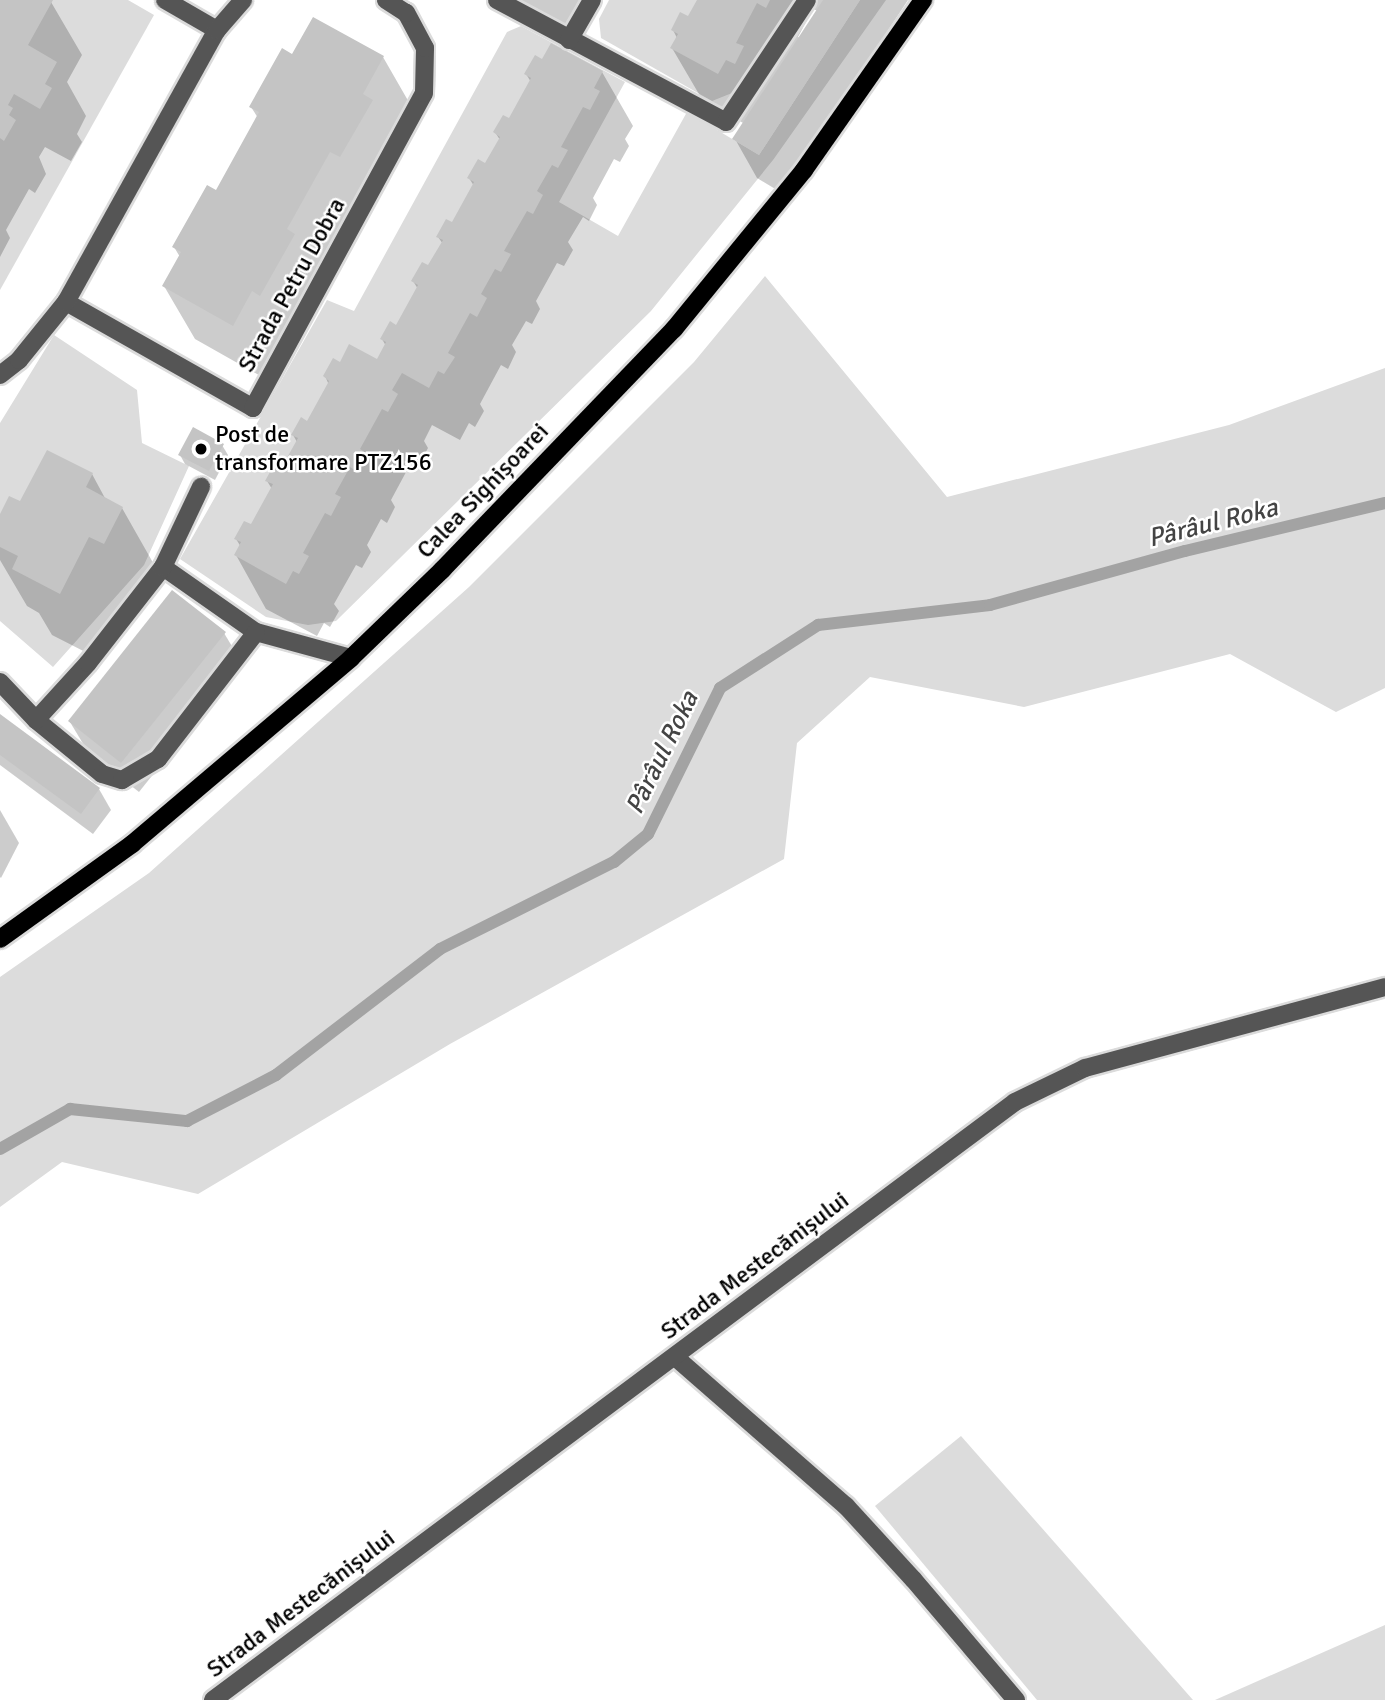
<!DOCTYPE html>
<meta charset="utf-8">
<style>
body{margin:0}
#map{position:relative;width:1385px;height:1700px;overflow:hidden;background:#fff;font-family:Signika,sans-serif}
div>[style]{position:absolute}
.green>*{inset:0;background:#dcdcdc}
.shadow>*{inset:0;background:#0003}
.stream>*{height:12px;margin:-6px;padding:0 6px;transform-origin:6px;border-radius:6px;background:#a3a3a3}
.building>*{inset:0;background:#c4c4c4}
.roads{filter:drop-shadow(2px 0 #dbdbdb) drop-shadow(-2px 0 #dbdbdb) drop-shadow(0 2px #dbdbdb) drop-shadow(0 -2px #dbdbdb)}
.minor>*{height:18px;margin:-9px;padding:0 9px;transform-origin:9px;border-radius:9px;background:#555}
.major>*{height:18px;margin:-9px;padding:0 9px;transform-origin:9px;border-radius:9px;background:#000}
.dots>*{width:19px;height:19px;translate:-50% -50%;box-sizing:border-box;border:4px solid #fff;border-radius:50%}
span{translate:-50% -50%;white-space:nowrap;text-align:center;line-height:1.15;-webkit-text-stroke:5px #fff;paint-order:stroke}
.street-label{font-size:24px;color:#000}
.poi-label{font-size:24px;color:#000}
.left{translate:0 -50%;text-align:left}
.water-label{font-size:26px;color:#444;font-style:italic}
</style>
<div id="map">
<div class="green">
<div style="clip-path:polygon(0 0,128px 0,154px 15px,0 290px)"></div>
<div style="clip-path:polygon(609px 0,795px 0,732px 93px,712px 101px,601px 38px,599px 19px)"></div>
<div style="clip-path:polygon(860px 0,886px 0,773px 160px,651px 311px,336px 621px,308px 625px,266px 617px,180px 559px,327px 300px,354px 311px,507px 32px,521px 26px,625px 82px,559px 202px,618px 236px,687px 112px,759px 155px)"></div>
<div style="clip-path:polygon(765px 276px,947px 497px,1229px 425px,1385px 368px,1385px 688px,1336px 712px,1230px 654px,1024px 707px,870px 677px,797px 743px,784px 859px,450px 1044px,198px 1194px,62px 1162px,0 1207px,0 977px,149px 873px,469px 587px,694px 362px)"></div>
<div style="clip-path:polygon(54px 335px,137px 390px,142px 443px,189px 466px,144px 565px,53px 667px,0 621px,0 423px)"></div>
<div style="clip-path:polygon(961px 1436px,1193px 1700px,1037px 1700px,875px 1506px)"></div>
<div style="clip-path:polygon(1385px 1625px,1385px 1700px,1215px 1700px)"></div>
</div>
<div class="shadow">
<div style="clip-path:polygon(0 0,51px 2px,82px 55px,67px 82px,86px 116px,77px 134px,82px 142px,71px 161px,45px 147px,39px 157px,46px 174px,35px 193px,29px 189px,6px 230px,10px 238px,0 257px)"></div>
<div style="clip-path:polygon(513px 0,587px 0,567px 34px)"></div>
<div style="clip-path:polygon(evenodd,698px 0,908px 0,782px 193px,757px 178px,735px 139px,745px 124px,703px 101px,672px 48px,677px 38px,673px 30px,689px 18px,698px 0,813px 9px,818px 11px,800px 38px,798px 37px,813px 9px)"></div>
<div style="clip-path:polygon(293px 56px,383px 57px,414px 111px,396px 143px,403px 154px,371px 210px,361px 204px,264px 378px,195px 339px,164px 286px,180px 257px,174px 247px,216px 192px,258px 118px,251px 107px)"></div>
<div style="clip-path:polygon(602px 72px,633px 126px,625px 139px,629px 146px,620px 162px,614px 159px,593px 198px,597px 205px,589px 221px,583px 217px,568px 242px,573px 250px,564px 266px,557px 263px,536px 301px,540px 309px,532px 324px,526px 321px,512px 345px,516px 352px,508px 369px,501px 365px,480px 404px,484px 411px,475px 427px,469px 423px,460px 440px,432px 425px,424px 441px,428px 448px,419px 465px,412px 461px,391px 500px,395px 507px,387px 523px,381px 519px,367px 545px,371px 552px,362px 568px,356px 565px,334px 604px,339px 611px,330px 627px,324px 623px,317px 636px,266px 609px,236px 555px,241px 547px,236px 539px,251px 527px,272px 489px,267px 481px,284px 468px,297px 442px,293px 435px,308px 423px,329px 385px,325px 376px,341px 364px,378px 361px,386px 346px,382px 339px,397px 327px,418px 289px,413px 281px,429px 268px,443px 244px,438px 237px,453px 225px,474px 186px,469px 178px,485px 165px,500px 140px,495px 132px,510px 121px,531px 82px,526px 74px)"></div>
<div style="clip-path:polygon(222px 445px,228px 455px,215px 480px,185px 464px,180px 455px)"></div>
<div style="clip-path:polygon(92px 474px,106px 500px,122px 508px,160px 575px,142px 610px,128px 602px,99px 659px,52px 635px,39px 613px,27px 606px,0 560px,0 517px,21px 504px)"></div>
<div style="clip-path:polygon(224px 633px,242px 663px,139px 792px,88px 752px,70px 722px)"></div>
<div style="clip-path:polygon(0 718px,99px 789px,111px 810px,93px 834px,0 765px)"></div>
<div style="clip-path:polygon(0 810px,19px 843px,1px 878px,0 877px)"></div>
</div>
<div class="stream">
<div style="left:0;top:1149px;width:81px;rotate:-29.7deg"></div>
<div style="left:70px;top:1109px;width:118px;rotate:5.9deg"></div>
<div style="left:187px;top:1121px;width:100px;rotate:-27.3deg"></div>
<div style="left:276px;top:1075px;width:207px;rotate:-37.5deg"></div>
<div style="left:440px;top:949px;width:195px;rotate:-26.6deg"></div>
<div style="left:614px;top:862px;width:44px;rotate:-39.5deg"></div>
<div style="left:648px;top:834px;width:163px;rotate:-63.7deg"></div>
<div style="left:720px;top:688px;width:117px;rotate:-32.7deg"></div>
<div style="left:818px;top:625px;width:173px;rotate:-6.6deg"></div>
<div style="left:990px;top:605px;width:202px;rotate:-15.5deg"></div>
<div style="left:1185px;top:551px;width:206px;rotate:-13.5deg"></div>
</div>
<div class="building">
<div style="clip-path:polygon(0 0,53px 0,28px 45px,57px 62px,45px 84px,52px 88px,40px 109px,14px 94px,8px 105px,13px 108px,9px 115px,16px 120px,4px 141px,0 138px)"></div>
<div style="clip-path:polygon(697px 0,770px 0,766px 8px,757px 3px,736px 43px,744px 46px,735px 64px,726px 60px,718px 74px,670px 48px,678px 34px,671px 30px,680px 12px,688px 16px)"></div>
<div style="clip-path:polygon(823px 0,860px 0,759px 155px,732px 139px)"></div>
<div style="clip-path:polygon(313px 17px,384px 56px,363px 94px,373px 100px,340px 157px,330px 152px,287px 229px,295px 234px,260px 296px,252px 291px,233px 326px,162px 286px,181px 252px,172px 247px,207px 185px,216px 190px,259px 112px,249px 107px,282px 48px,292px 54px)"></div>
<div style="clip-path:polygon(551px 43px,603px 71px,594px 88px,600px 91px,590px 110px,583px 107px,561px 147px,568px 150px,558px 168px,552px 165px,537px 191px,543px 195px,533px 214px,527px 211px,504px 251px,511px 254px,501px 272px,495px 269px,481px 294px,487px 298px,477px 317px,470px 313px,448px 353px,455px 357px,444px 374px,438px 371px,429px 388px,402px 373px,392px 390px,398px 394px,388px 412px,382px 409px,360px 449px,366px 453px,356px 471px,350px 467px,335px 494px,341px 497px,331px 516px,325px 513px,303px 553px,309px 556px,299px 574px,293px 571px,286px 584px,234px 555px,241px 542px,234px 539px,244px 521px,251px 524px,273px 484px,265px 481px,276px 461px,283px 465px,298px 438px,291px 435px,301px 417px,307px 421px,329px 381px,323px 376px,333px 358px,340px 362px,349px 344px,377px 359px,386px 342px,380px 339px,390px 321px,396px 325px,418px 285px,411px 281px,422px 262px,428px 265px,443px 240px,436px 237px,446px 219px,452px 222px,474px 182px,467px 178px,478px 159px,485px 163px,500px 137px,493px 132px,503px 115px,509px 118px,531px 78px,524px 74px,535px 55px,542px 59px)"></div>
<div style="clip-path:polygon(193px 427px,224px 444px,209px 471px,178px 455px)"></div>
<div style="clip-path:polygon(47px 450px,93px 473px,86px 487px,123px 507px,104px 544px,89px 537px,60px 594px,12px 569px,18px 556px,0 547px,0 514px,9px 496px,20px 501px)"></div>
<div style="clip-path:polygon(172px 590px,226px 632px,121px 763px,68px 721px)"></div>
<div style="clip-path:polygon(0 714px,100px 788px,81px 814px,0 755px)"></div>
</div>
<div class="roads">
<div class="minor">
<div style="left:165px;top:0;width:60px;rotate:30deg"></div>
<div style="left:497px;top:0;width:259px;rotate:28deg"></div>
<div style="left:726px;top:122px;width:146px;rotate:-56.4deg"></div>
<div style="left:569px;top:40px;width:46px;rotate:-60.1deg"></div>
<div style="left:66px;top:302px;width:215px;rotate:29.5deg"></div>
<div style="left:253px;top:408px;width:358px;rotate:-61.5deg"></div>
<div style="left:424px;top:93px;width:45px;rotate:-88.7deg"></div>
<div style="left:425px;top:48px;width:40px;rotate:-118deg"></div>
<div style="left:406px;top:13px;width:24px;rotate:-147deg"></div>
<div style="left:0;top:375px;width:24px;rotate:-38deg"></div>
<div style="left:19px;top:360px;width:75px;rotate:-51deg"></div>
<div style="left:66px;top:302px;width:311px;rotate:-61deg"></div>
<div style="left:217px;top:30px;width:40px;rotate:-49deg"></div>
<div style="left:163px;top:567px;width:113px;rotate:35deg"></div>
<div style="left:256px;top:632px;width:98px;rotate:15.3deg"></div>
<div style="left:0;top:682px;width:52px;rotate:46.5deg"></div>
<div style="left:36px;top:720px;width:85px;rotate:39.3deg"></div>
<div style="left:102px;top:774px;width:21px;rotate:17deg"></div>
<div style="left:122px;top:780px;width:42px;rotate:-30.3deg"></div>
<div style="left:158px;top:759px;width:160px;rotate:-52.3deg"></div>
<div style="left:36px;top:720px;width:77px;rotate:-47.6deg"></div>
<div style="left:88px;top:663px;width:122px;rotate:-52deg"></div>
<div style="left:163px;top:567px;width:89px;rotate:-64.6deg"></div>
<div style="left:675px;top:1357px;width:227px;rotate:41.1deg"></div>
<div style="left:846px;top:1506px;width:99px;rotate:47.5deg"></div>
<div style="left:913px;top:1579px;width:159px;rotate:49.6deg"></div>
<div style="left:213px;top:1700px;width:1000px;rotate:-36.71deg"></div>
<div style="left:1015px;top:1102px;width:78px;rotate:-25.9deg"></div>
<div style="left:1085px;top:1068px;width:311px;rotate:-15.1deg"></div>
</div>
<div class="major">
<div style="left:0;top:939px;width:163px;rotate:-35.7deg"></div>
<div style="left:132px;top:844px;width:287px;rotate:-40.3deg"></div>
<div style="left:351px;top:658px;width:127px;rotate:-44deg"></div>
<div style="left:442px;top:570px;width:335px;rotate:-46.1deg"></div>
<div style="left:674px;top:329px;width:205px;rotate:-50.7deg"></div>
<div style="left:804px;top:170px;width:208px;rotate:-55deg"></div>
</div>
</div>
<div class="dots">
<div style="left:201px;top:449px;background:#000"></div>
</div>
<div class="street-label">
<span style="left:292px;top:285px;rotate:-61deg">Strada Petru Dobra</span>
<span style="left:483px;top:491px;rotate:-46deg">Calea Sighișoarei</span>
<span style="left:755px;top:1266px;rotate:-37deg">Strada Mestecănișului</span>
<span style="left:301px;top:1604px;rotate:-37deg">Strada Mestecănișului</span>
</div>
<div class="poi-label">
<span class="left" style="left:215px;top:449px">Post de<br>transformare PTZ156</span>
</div>
<div class="water-label">
<span style="left:1213px;top:524px;rotate:-14deg">Pârâul Roka</span>
<span style="left:663px;top:753px;rotate:-64deg">Pârâul Roka</span>
</div>
</div>
